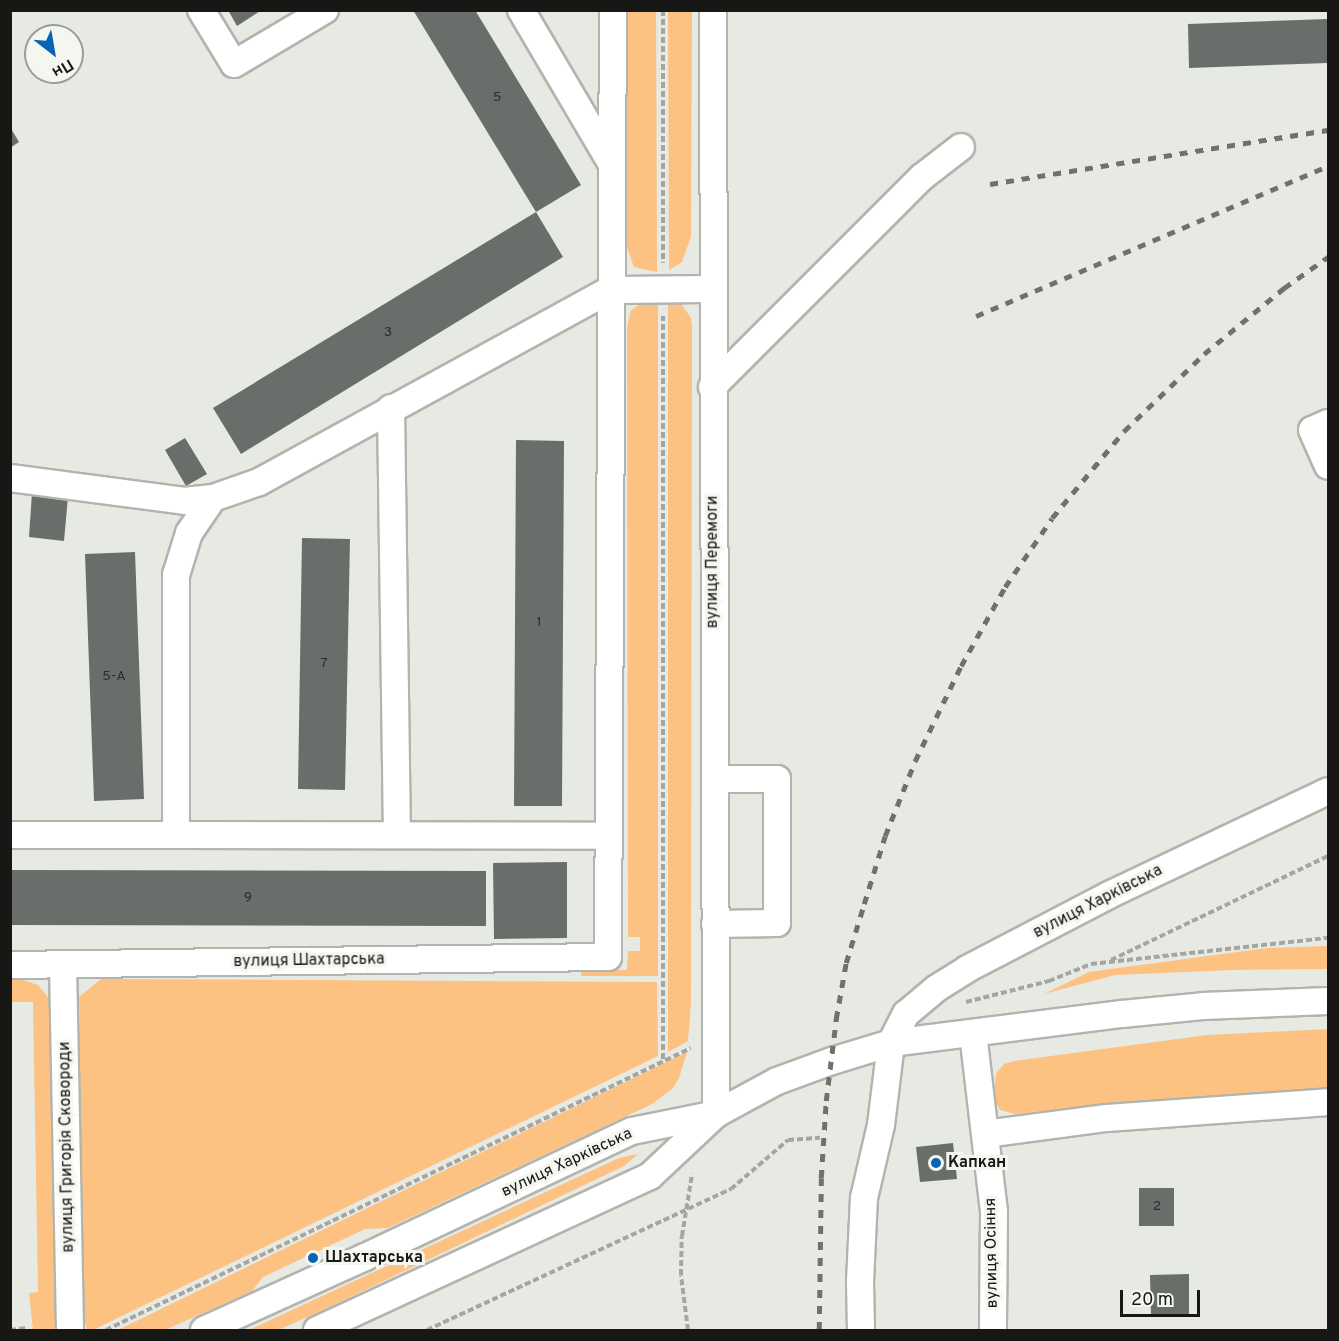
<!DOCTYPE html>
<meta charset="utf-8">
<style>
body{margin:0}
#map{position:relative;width:1339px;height:1341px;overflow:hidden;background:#e7e9e3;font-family:Overpass,sans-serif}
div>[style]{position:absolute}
.green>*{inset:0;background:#fdc182}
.building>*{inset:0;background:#6a6e6a}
.path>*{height:4px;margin-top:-2px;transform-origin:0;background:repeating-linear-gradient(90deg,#a5a6a1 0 6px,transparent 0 9px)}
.roads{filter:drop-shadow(2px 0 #b2b4ae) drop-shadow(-2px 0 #b2b4ae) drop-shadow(0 2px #b2b4ae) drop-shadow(0 -2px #b2b4ae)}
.minor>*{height:26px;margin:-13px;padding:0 13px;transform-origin:13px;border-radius:13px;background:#fff}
.rail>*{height:4.5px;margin-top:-2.25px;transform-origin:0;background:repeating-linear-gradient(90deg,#70716d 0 8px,transparent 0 16px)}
.dots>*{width:16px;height:16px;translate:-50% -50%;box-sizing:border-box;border:3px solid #f4f6f0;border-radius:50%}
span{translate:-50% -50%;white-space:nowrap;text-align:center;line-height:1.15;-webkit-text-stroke:6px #f4f6f0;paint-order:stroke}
.number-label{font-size:14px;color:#2c2d2a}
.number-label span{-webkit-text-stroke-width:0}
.street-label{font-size:16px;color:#171715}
.poi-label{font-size:16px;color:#171715;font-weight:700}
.left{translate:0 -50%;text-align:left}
.frame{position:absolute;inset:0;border:12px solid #171715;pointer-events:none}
.north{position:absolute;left:24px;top:24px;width:60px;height:60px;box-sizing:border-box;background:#f4f6f0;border:2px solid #9c9d98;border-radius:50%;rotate:149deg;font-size:16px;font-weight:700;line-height:24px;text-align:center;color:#171715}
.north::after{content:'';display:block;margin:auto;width:21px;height:27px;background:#0764b1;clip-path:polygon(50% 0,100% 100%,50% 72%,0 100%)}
.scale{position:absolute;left:1120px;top:1290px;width:80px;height:27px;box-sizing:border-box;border:3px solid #171715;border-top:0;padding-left:8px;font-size:18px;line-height:21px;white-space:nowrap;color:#171715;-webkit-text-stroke:4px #f4f6f0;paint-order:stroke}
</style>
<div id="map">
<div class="green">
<div style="clip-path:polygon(625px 11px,656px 11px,657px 272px,634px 267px,625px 242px)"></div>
<div style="clip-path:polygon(668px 11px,692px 11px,691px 236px,682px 262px,669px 270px)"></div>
<div style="clip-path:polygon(645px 301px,658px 301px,658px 976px,581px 976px,581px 970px,627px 970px,628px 951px,640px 951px,640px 937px,628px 937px,627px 327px,631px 310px)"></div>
<div style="clip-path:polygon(668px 301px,681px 304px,691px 318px,692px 327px,691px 1004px,688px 1041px,668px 1052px)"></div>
<div style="clip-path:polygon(1328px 946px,1328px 969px,1231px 970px,1115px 975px,1044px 994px,1089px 972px,1267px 948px)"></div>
<div style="clip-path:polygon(20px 979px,38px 985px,52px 1002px,56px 1330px,33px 1330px,29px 1293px,38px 1292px,33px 1002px,11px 1002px,10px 980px)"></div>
<div style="clip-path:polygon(101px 979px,657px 982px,658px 1056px,93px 1330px,87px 1330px,83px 1317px,79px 997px)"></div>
<div style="clip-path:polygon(1328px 1029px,1328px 1092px,1248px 1093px,1121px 1102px,1015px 1114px,1000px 1110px,994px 1098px,996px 1074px,1004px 1064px,1014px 1061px,1207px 1035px)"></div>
<div style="clip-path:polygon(687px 1052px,679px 1078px,673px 1088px,652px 1104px,388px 1228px,365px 1229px,263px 1277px,252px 1291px,165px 1330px,118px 1330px)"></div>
<div style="clip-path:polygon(638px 1154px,624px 1166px,321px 1311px,278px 1330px,249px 1330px,619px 1158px)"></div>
</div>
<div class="building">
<div style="clip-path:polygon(228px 10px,262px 10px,237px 26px)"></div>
<div style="clip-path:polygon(413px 10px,475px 10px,581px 185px,536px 212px)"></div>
<div style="clip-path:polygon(1328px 19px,1328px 63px,1189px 68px,1188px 24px)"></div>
<div style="clip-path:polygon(10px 127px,19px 142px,10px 148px)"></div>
<div style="clip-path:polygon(536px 212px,563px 257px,241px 454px,213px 408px)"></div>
<div style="clip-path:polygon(185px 438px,207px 474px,186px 486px,165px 450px)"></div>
<div style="clip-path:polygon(516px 440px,564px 441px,562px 806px,514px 806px)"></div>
<div style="clip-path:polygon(32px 493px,68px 497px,64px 541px,29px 537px)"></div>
<div style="clip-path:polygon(302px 538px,350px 539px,345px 790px,298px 789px)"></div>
<div style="clip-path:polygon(135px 552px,144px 799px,94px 801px,85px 554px)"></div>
<div style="clip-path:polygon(567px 862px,567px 938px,494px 939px,493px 863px)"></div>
<div style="clip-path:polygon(10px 870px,486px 871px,486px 926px,10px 925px)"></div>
<div style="clip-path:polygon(953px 1143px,957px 1179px,920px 1182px,916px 1147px)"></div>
<div style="clip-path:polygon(1139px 1188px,1174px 1188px,1174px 1226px,1139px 1226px)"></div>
<div style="clip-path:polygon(1189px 1274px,1189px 1314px,1151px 1315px,1150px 1275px)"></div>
</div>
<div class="path">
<div style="left:663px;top:10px;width:253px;rotate:90deg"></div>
<div style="left:1111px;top:960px;width:241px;rotate:-25.6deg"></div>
<div style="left:966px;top:1002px;width:86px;rotate:-14.2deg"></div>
<div style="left:1049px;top:981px;width:45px;rotate:-22deg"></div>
<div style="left:1091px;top:964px;width:238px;rotate:-6.3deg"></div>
<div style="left:663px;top:1059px;width:743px;rotate:-90deg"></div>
<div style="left:10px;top:1330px;width:17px;rotate:-7deg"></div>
<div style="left:106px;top:1330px;width:649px;rotate:-25.74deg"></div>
<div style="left:427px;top:1330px;width:335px;rotate:-24.9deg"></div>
<div style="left:731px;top:1189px;width:75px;rotate:-40.7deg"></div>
<div style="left:788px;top:1140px;width:32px;rotate:-4deg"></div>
<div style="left:688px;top:1330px;width:55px;rotate:-97.3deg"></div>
<div style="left:681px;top:1275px;width:39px;rotate:-89deg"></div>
<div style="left:682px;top:1236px;width:63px;rotate:-80.8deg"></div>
</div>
<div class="roads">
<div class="minor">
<div style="left:201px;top:10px;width:63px;rotate:58.6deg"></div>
<div style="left:234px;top:64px;width:106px;rotate:-30.7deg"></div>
<div style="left:521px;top:10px;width:178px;rotate:59.5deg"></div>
<div style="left:713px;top:10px;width:1104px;rotate:89.84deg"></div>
<div style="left:712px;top:387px;width:297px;rotate:-45deg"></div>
<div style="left:922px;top:177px;width:49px;rotate:-37.6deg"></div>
<div style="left:391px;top:408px;width:427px;rotate:89.2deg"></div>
<div style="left:1328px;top:423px;width:17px;rotate:156deg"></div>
<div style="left:1312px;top:430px;width:39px;rotate:66deg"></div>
<div style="left:10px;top:478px;width:176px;rotate:7.5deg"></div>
<div style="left:184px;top:501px;width:29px;rotate:-6deg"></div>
<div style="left:213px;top:498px;width:49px;rotate:-19.2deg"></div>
<div style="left:259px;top:482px;width:400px;rotate:-28.7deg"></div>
<div style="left:610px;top:290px;width:102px;rotate:-0.6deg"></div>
<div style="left:213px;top:498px;width:42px;rotate:124.4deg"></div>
<div style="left:189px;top:533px;width:44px;rotate:107.2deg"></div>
<div style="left:176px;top:575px;width:260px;rotate:90deg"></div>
<div style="left:176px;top:835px;width:433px;rotate:0.1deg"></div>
<div style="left:715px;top:779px;width:62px"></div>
<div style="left:777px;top:779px;width:144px;rotate:90deg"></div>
<div style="left:777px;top:923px;width:62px;rotate:179.1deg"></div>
<div style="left:10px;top:835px;width:166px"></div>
<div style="left:63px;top:964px;width:366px;rotate:88.9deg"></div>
<div style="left:10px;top:965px;width:598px;rotate:-0.77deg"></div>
<div style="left:608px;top:957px;width:947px;rotate:-89.7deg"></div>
<div style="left:973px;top:1033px;width:179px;rotate:83.3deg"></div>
<div style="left:994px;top:1211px;width:119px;rotate:90.5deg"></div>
<div style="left:985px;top:1134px;width:123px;rotate:-7.5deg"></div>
<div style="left:1107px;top:1118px;width:222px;rotate:-4.1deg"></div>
<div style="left:204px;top:1330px;width:175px;rotate:-24.4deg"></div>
<div style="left:363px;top:1258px;width:297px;rotate:-25.3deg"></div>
<div style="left:632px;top:1131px;width:86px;rotate:-11.4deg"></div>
<div style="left:317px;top:1330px;width:367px;rotate:-24.8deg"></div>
<div style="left:650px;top:1176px;width:91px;rotate:-43.2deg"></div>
<div style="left:716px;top:1114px;width:69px;rotate:-28.4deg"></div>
<div style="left:777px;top:1081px;width:59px;rotate:-20deg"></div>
<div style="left:832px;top:1061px;width:62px;rotate:-17deg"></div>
<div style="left:891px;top:1043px;width:233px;rotate:-7.2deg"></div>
<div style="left:1122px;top:1014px;width:81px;rotate:-5.6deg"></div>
<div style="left:1203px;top:1006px;width:125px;rotate:-2.3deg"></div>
<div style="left:861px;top:1330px;width:48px;rotate:-91.2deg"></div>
<div style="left:860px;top:1282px;width:84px;rotate:-87.3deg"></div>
<div style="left:864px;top:1198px;width:75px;rotate:-76.9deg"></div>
<div style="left:881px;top:1125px;width:83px;rotate:-83deg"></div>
<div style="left:891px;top:1043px;width:33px;rotate:-63deg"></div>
<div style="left:906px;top:1014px;width:40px;rotate:-40deg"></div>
<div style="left:937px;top:988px;width:36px;rotate:-32deg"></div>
<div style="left:967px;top:969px;width:160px;rotate:-27.5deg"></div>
<div style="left:1109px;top:895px;width:242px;rotate:-25.4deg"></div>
</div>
</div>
<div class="rail">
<div style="left:990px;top:184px;width:342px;rotate:-9.1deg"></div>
<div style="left:976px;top:316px;width:383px;rotate:-23.1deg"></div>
<div style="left:819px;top:1330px;width:152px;rotate:-89.2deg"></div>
<div style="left:821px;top:1178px;width:77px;rotate:-86.3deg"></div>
<div style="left:826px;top:1101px;width:83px;rotate:-83deg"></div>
<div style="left:836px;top:1019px;width:57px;rotate:-79.9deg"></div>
<div style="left:846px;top:963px;width:62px;rotate:-73deg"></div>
<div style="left:864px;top:904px;width:71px;rotate:-72.8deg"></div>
<div style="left:885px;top:836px;width:81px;rotate:-68.2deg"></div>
<div style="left:915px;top:761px;width:106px;rotate:-64.2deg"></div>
<div style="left:961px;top:666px;width:90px;rotate:-60.9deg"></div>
<div style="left:1005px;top:587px;width:83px;rotate:-55.7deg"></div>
<div style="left:1052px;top:518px;width:113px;rotate:-50.4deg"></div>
<div style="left:1124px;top:431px;width:111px;rotate:-43.9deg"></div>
<div style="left:1204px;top:354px;width:104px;rotate:-39.5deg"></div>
<div style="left:1284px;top:288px;width:54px;rotate:-35.2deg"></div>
</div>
<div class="dots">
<div style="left:936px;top:1163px;background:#0764b1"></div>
<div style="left:313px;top:1258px;background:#0764b1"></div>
</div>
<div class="number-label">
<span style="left:497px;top:98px">5</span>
<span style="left:388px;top:333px">3</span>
<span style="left:539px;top:623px">1</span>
<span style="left:324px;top:664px">7</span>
<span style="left:114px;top:677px">5-А</span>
<span style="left:248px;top:898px">9</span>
<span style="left:1157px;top:1207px">2</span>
</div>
<div class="street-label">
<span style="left:713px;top:562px;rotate:-90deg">вулиця Перемоги</span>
<span style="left:1098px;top:902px;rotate:-27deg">вулиця Харківська</span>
<span style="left:309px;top:961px;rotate:-1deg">вулиця Шахтарська</span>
<span style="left:67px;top:1147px;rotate:-91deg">вулиця Григорія Сковороди</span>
<span style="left:567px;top:1163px;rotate:-25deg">вулиця Харківська</span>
<span style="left:992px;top:1253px;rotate:-91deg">вулиця Осіння</span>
</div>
<div class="poi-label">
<span class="left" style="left:948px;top:1163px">Капкан</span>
<span class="left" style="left:325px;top:1258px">Шахтарська</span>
</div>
<div class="frame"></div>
<div class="north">Пн</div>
<div class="scale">20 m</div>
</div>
